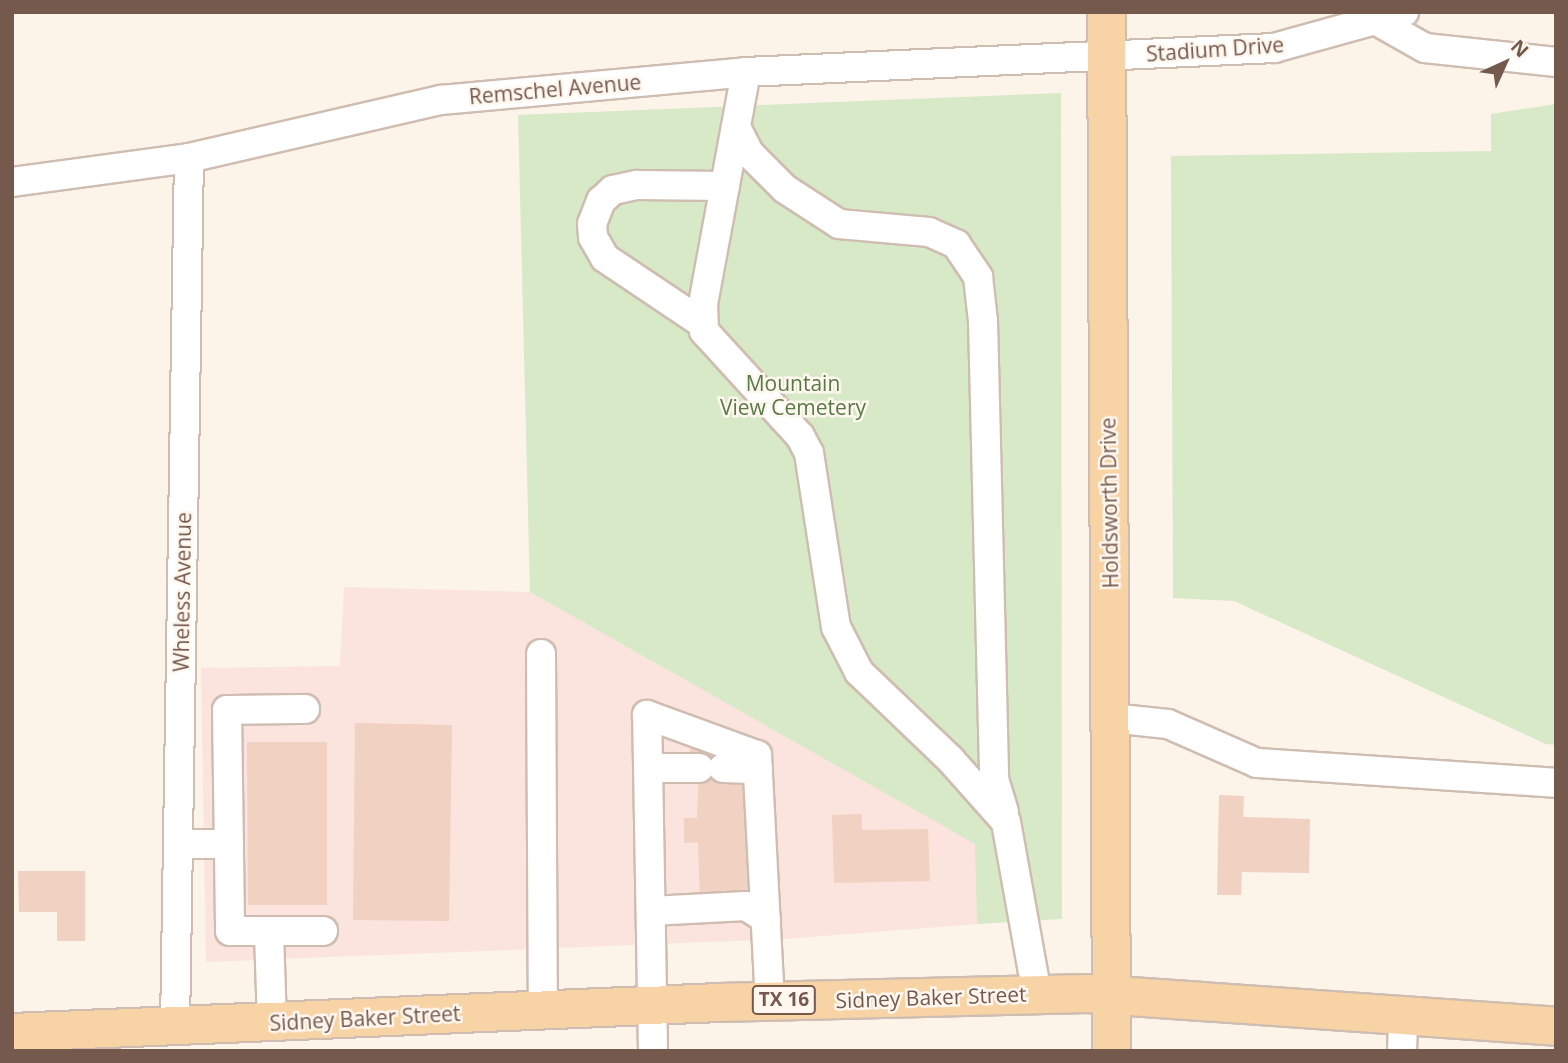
<!DOCTYPE html>
<style>
body{margin:0}
#map{position:relative;width:1568px;height:1063px;overflow:hidden;background:#fcf3e9;font-family:"Open Sans",sans-serif}
div>[style]{position:absolute}
.commercial>*{inset:0;background:#fbe4dd}
.green>*{inset:0;background:#d7e9c7}
.building>*{inset:0;background:#f0d1c2}
.roads{filter:drop-shadow(2px 0 #cfbdb1) drop-shadow(-2px 0 #cfbdb1) drop-shadow(0 2px #cfbdb1) drop-shadow(0 -2px #cfbdb1)}
.minor>*{height:28px;margin:-14px;padding:0 14px;transform-origin:14px;border-radius:14px;background:#fff}
.major>*{height:37px;margin:-18.5px;padding:0 18.5px;transform-origin:18.5px;border-radius:18.5px;background:#f7d3a5}
span{translate:-50% -50%;white-space:nowrap;text-align:center;line-height:1.15;-webkit-text-stroke:5px #fef7ef;paint-order:stroke}
.shield-label span{padding:2px 5px;background:#fef7ef;border:2px solid;border-radius:5px;-webkit-text-stroke-width:0}
.shield-label{font-size:19px;color:#75594d;font-weight:700}
.street-label{font-size:21px;color:#75594d}
.park-label{font-size:21px;color:#587a45}
.frame{position:absolute;inset:0;border:14px solid #75594d;pointer-events:none}
.north{position:absolute;left:1470px;top:28px;width:70px;height:70px;-webkit-text-stroke:5px #fef7ef;paint-order:stroke;rotate:45deg;font-size:19px;font-weight:700;line-height:28px;text-align:center;color:#75594d}
.north::after{content:'';display:block;margin:auto;width:24px;height:32px;background:#75594d;clip-path:polygon(50% 0,100% 100%,50% 72%,0 100%)}
</style>
<div id="map">
<div class="commercial">
<div style="clip-path:polygon(344px 587px,530px 592px,976px 844px,977px 924px,784px 939px,206px 962px,201px 668px,340px 666px)"></div>
</div>
<div class="green">
<div style="clip-path:polygon(1061px 93px,1062px 919px,977px 924px,975px 844px,530px 592px,518px 115px)"></div>
<div style="clip-path:polygon(1556px 104px,1556px 745px,1546px 744px,1234px 601px,1173px 598px,1171px 156px,1491px 151px,1491px 114px)"></div>
</div>
<div class="building">
<div style="clip-path:polygon(355px 723px,452px 725px,449px 921px,353px 920px)"></div>
<div style="clip-path:polygon(704px 741px,723px 768px,723px 785px,750px 785px,754px 899px,700px 901px,698px 842px,684px 843px,684px 818px,697px 818px,699px 768px,689px 750px)"></div>
<div style="clip-path:polygon(247px 742px,327px 742px,327px 905px,248px 905px)"></div>
<div style="clip-path:polygon(1219px 795px,1244px 796px,1243px 817px,1310px 819px,1309px 873px,1242px 872px,1241px 895px,1217px 895px)"></div>
<div style="clip-path:polygon(862px 814px,862px 830px,928px 829px,930px 881px,834px 883px,832px 815px)"></div>
<div style="clip-path:polygon(18px 871px,85px 871px,85px 941px,57px 941px,57px 912px,19px 912px)"></div>
</div>
<div class="roads">
<div class="minor">
<div style="left:1377px;top:21px;width:55px;rotate:29.4deg"></div>
<div style="left:1425px;top:48px;width:132px;rotate:6.1deg"></div>
<div style="left:746px;top:72px;width:235px;rotate:100.5deg"></div>
<div style="left:703px;top:303px;width:28px;rotate:88deg"></div>
<div style="left:704px;top:331px;width:142px;rotate:47.6deg"></div>
<div style="left:800px;top:436px;width:19px;rotate:62deg"></div>
<div style="left:809px;top:453px;width:176px;rotate:81.2deg"></div>
<div style="left:836px;top:627px;width:51px;rotate:62.9deg"></div>
<div style="left:859px;top:672px;width:126px;rotate:43.7deg"></div>
<div style="left:950px;top:759px;width:84px;rotate:48.4deg"></div>
<div style="left:1006px;top:822px;width:175px;rotate:79.8deg"></div>
<div style="left:736px;top:127px;width:30px;rotate:63deg"></div>
<div style="left:750px;top:154px;width:49px;rotate:45deg"></div>
<div style="left:785px;top:189px;width:64px;rotate:32.9deg"></div>
<div style="left:839px;top:224px;width:90px;rotate:5.1deg"></div>
<div style="left:929px;top:232px;width:30px;rotate:24deg"></div>
<div style="left:956px;top:244px;width:40px;rotate:56deg"></div>
<div style="left:978px;top:277px;width:44px;rotate:83.5deg"></div>
<div style="left:983px;top:321px;width:458px;rotate:88.6deg"></div>
<div style="left:994px;top:779px;width:34px;rotate:73deg"></div>
<div style="left:12px;top:182px;width:179px;rotate:-7.7deg"></div>
<div style="left:189px;top:158px;width:259px;rotate:-13deg"></div>
<div style="left:441px;top:100px;width:306px;rotate:-5.2deg"></div>
<div style="left:746px;top:72px;width:529px;rotate:-2.6deg"></div>
<div style="left:1274px;top:48px;width:135px;rotate:-15.5deg"></div>
<div style="left:702px;top:323px;width:117px;rotate:-146.2deg"></div>
<div style="left:605px;top:258px;width:24px;rotate:-120deg"></div>
<div style="left:593px;top:237px;width:13px;rotate:-94deg"></div>
<div style="left:592px;top:224px;width:25px;rotate:-69deg"></div>
<div style="left:601px;top:201px;width:16px;rotate:-43deg"></div>
<div style="left:613px;top:190px;width:25px;rotate:-12deg"></div>
<div style="left:637px;top:185px;width:88px;rotate:0.7deg"></div>
<div style="left:541px;top:654px;width:357px;rotate:89.7deg"></div>
<div style="left:305px;top:709px;width:78px;rotate:179.3deg"></div>
<div style="left:227px;top:710px;width:221px;rotate:89.2deg"></div>
<div style="left:230px;top:931px;width:93px"></div>
<div style="left:1111px;top:718px;width:57px;rotate:6deg"></div>
<div style="left:1168px;top:724px;width:97px;rotate:23.7deg"></div>
<div style="left:1257px;top:763px;width:300px;rotate:3.8deg"></div>
<div style="left:648px;top:768px;width:51px"></div>
<div style="left:723px;top:768px;width:35px;rotate:2deg"></div>
<div style="left:178px;top:844px;width:51px"></div>
<div style="left:651px;top:911px;width:95px;rotate:-3deg"></div>
<div style="left:746px;top:906px;width:24px;rotate:33deg"></div>
<div style="left:269px;top:933px;width:90px;rotate:88.1deg"></div>
<div style="left:175px;top:1027px;width:869px;rotate:-89.08deg"></div>
<div style="left:653px;top:1051px;width:336px;rotate:-91deg"></div>
<div style="left:647px;top:715px;width:117px;rotate:20deg"></div>
<div style="left:757px;top:755px;width:246px;rotate:87deg"></div>
<div style="left:1402px;top:1051px;width:36px;rotate:-88deg"></div>
</div>
<div class="major">
<div style="left:1106px;top:12px;width:1039px;rotate:89.72deg"></div>
<div style="left:12px;top:1032px;width:707px;rotate:-2.43deg"></div>
<div style="left:718px;top:1002px;width:369px;rotate:-1.4deg"></div>
<div style="left:1087px;top:993px;width:470px;rotate:4deg"></div>
</div>
</div>
<div class="shield-label">
<span style="left:784px;top:1000px">TX 16</span>
</div>
<div class="street-label">
<span style="left:1215px;top:49px;rotate:-4deg">Stadium Drive</span>
<span style="left:555px;top:89px;rotate:-5deg">Remschel Avenue</span>
<span style="left:1109px;top:503px;rotate:-91deg">Holdsworth Drive</span>
<span style="left:182px;top:592px;rotate:-89deg">Wheless Avenue</span>
<span style="left:931px;top:997px;rotate:-2deg">Sidney Baker Street</span>
<span style="left:365px;top:1018px;rotate:-3deg">Sidney Baker Street</span>
</div>
<div class="park-label">
<span style="left:793px;top:395px">Mountain<br>View Cemetery</span>
</div>
<div class="frame"></div>
<div class="north">N</div>
</div>
